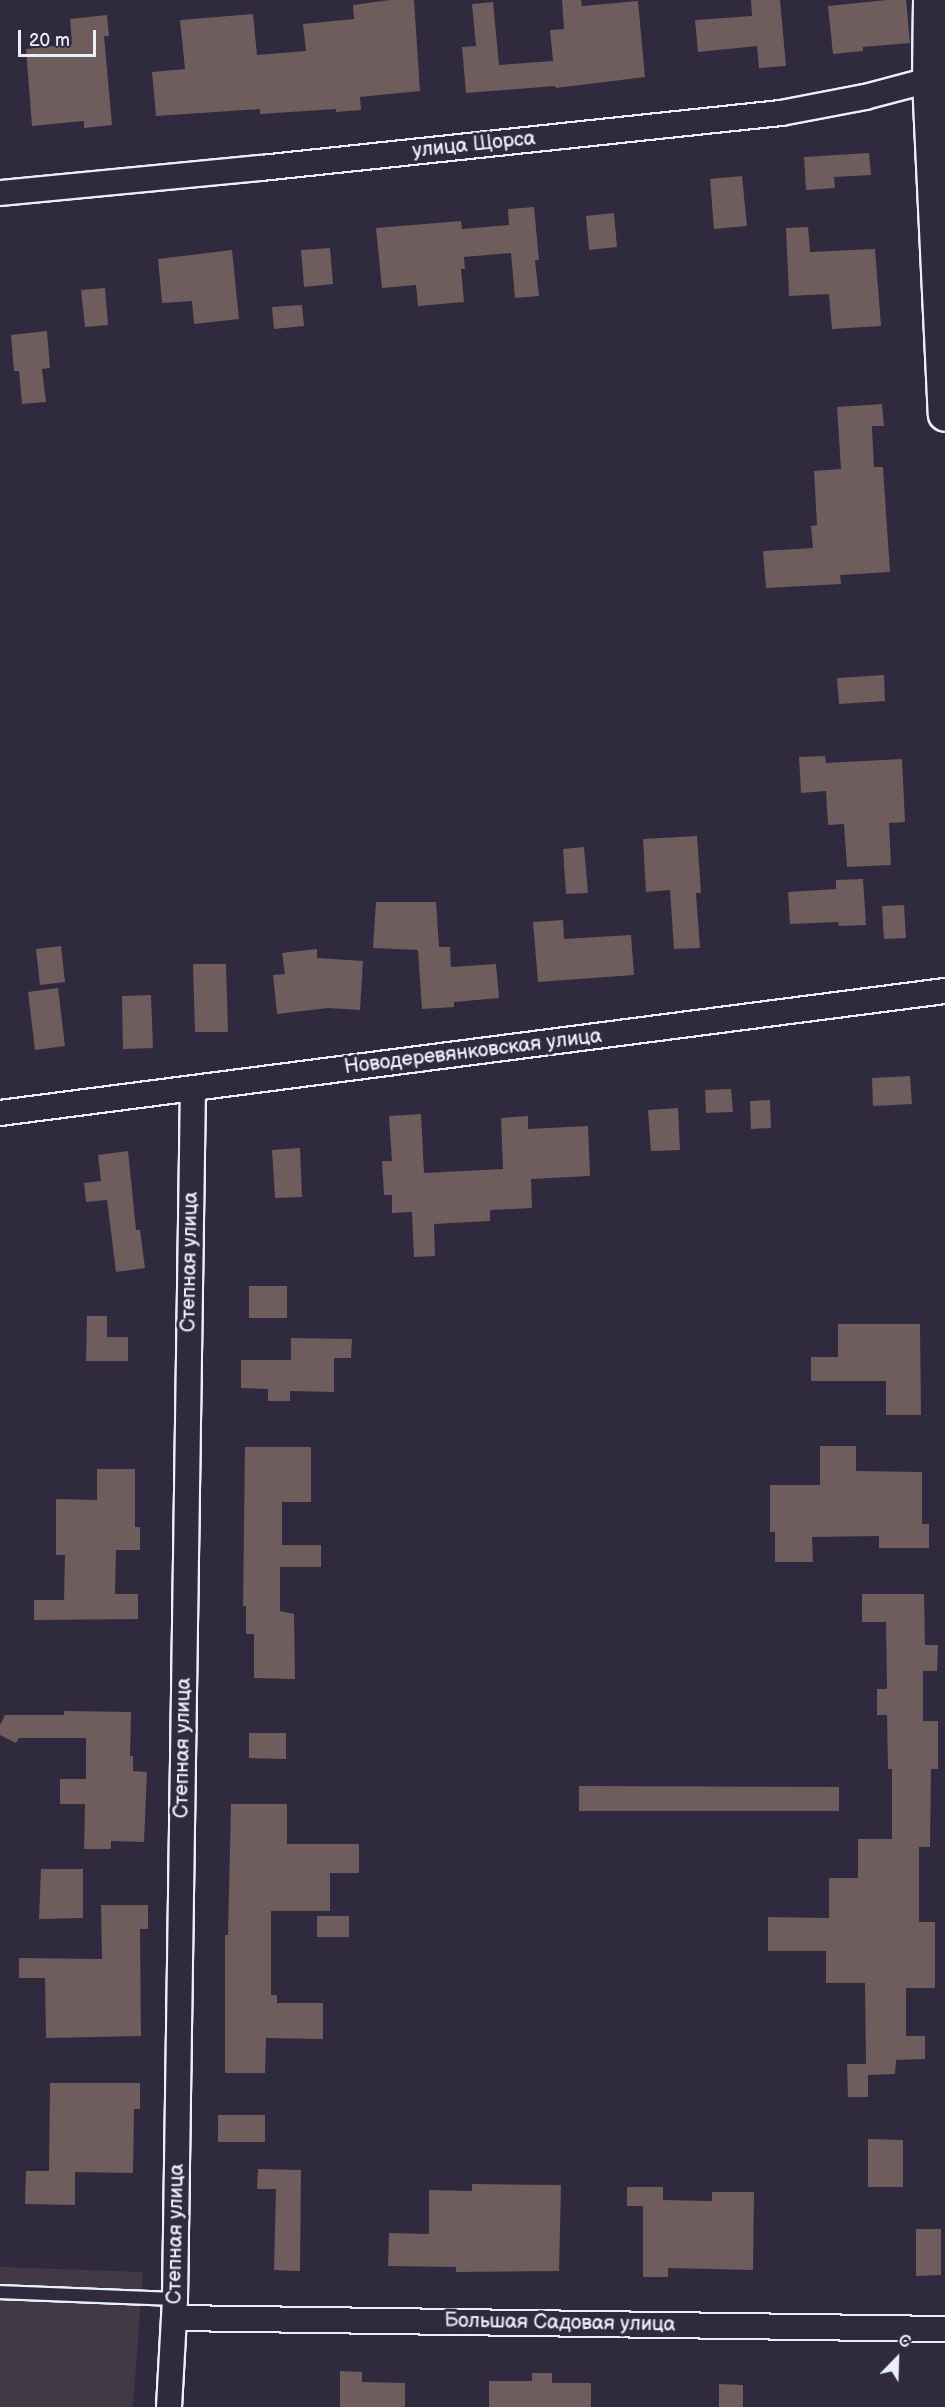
<!DOCTYPE html>
<meta charset="utf-8">
<style>
body{margin:0}
#map{position:relative;width:945px;height:2407px;overflow:hidden;background:#2f2a3d;font-family:"Balsamiq Sans",sans-serif}
div>[style]{position:absolute}
.built>*{inset:0;background:#423946}
.building>*{inset:0;background:#6f5c5c}
.roads{filter:drop-shadow(2px 0 #e8f1f8) drop-shadow(-2px 0 #e8f1f8) drop-shadow(0 2px #e8f1f8) drop-shadow(0 -2px #e8f1f8)}
.lane>*{height:12px;margin:-6px;padding:0 6px;transform-origin:6px;border-radius:6px;background:#2f2a3d}
.street>*{height:24px;margin:-12px;padding:0 12px;transform-origin:12px;border-radius:12px;background:#2f2a3d}
.secondary>*{height:33px;margin:-16.5px;padding:0 16.5px;transform-origin:16.5px;border-radius:16.5px;background:#2f2a3d}
span{translate:-50% -50%;white-space:nowrap;text-align:center;line-height:1.15;-webkit-text-stroke:6px #2f2a3d;paint-order:stroke}
.street-label{font-size:20px;color:#e8f1f8}
.north{position:absolute;left:867px;top:2329px;width:60px;height:60px;-webkit-text-stroke:4px #2f2a3d;paint-order:stroke;rotate:23deg;font-size:16px;font-weight:700;line-height:24px;text-align:center;color:#e8f1f8}
.north::after{content:'';display:block;margin:auto;width:21px;height:27px;background:#e8f1f8;clip-path:polygon(50% 0,100% 100%,50% 72%,0 100%)}
.scale{position:absolute;left:18px;top:30px;width:78px;height:27px;box-sizing:border-box;border:3px solid #e8f1f8;border-top:0;padding-left:8px;font-size:18px;line-height:21px;white-space:nowrap;color:#e8f1f8;-webkit-text-stroke:4px #2f2a3d;paint-order:stroke}
</style>
<div id="map">
<div class="built">
<div style="clip-path:polygon(0 2267px,143px 2272px,133px 2407px,0 2407px)"></div>
</div>
<div class="building">
<div style="clip-path:polygon(390px 0,414px 0,420px 91px,360px 97px,361px 110px,336px 112px,336px 109px,260px 114px,260px 109px,156px 116px,152px 72px,185px 69px,180px 20px,253px 14px,257px 55px,306px 51px,303px 24px,354px 19px,353px 5px)"></div>
<div style="clip-path:polygon(562px 0,581px 0,582px 6px,638px 1px,645px 77px,556px 88px,555px 86px,466px 93px,462px 47px,476px 46px,472px 4px,493px 2px,499px 65px,553px 61px,550px 30px,564px 29px)"></div>
<div style="clip-path:polygon(751px 0,780px 0,786px 66px,759px 68px,757px 46px,698px 52px,695px 20px,752px 16px)"></div>
<div style="clip-path:polygon(887px 0,906px 0,910px 43px,863px 47px,863px 51px,833px 54px,828px 6px)"></div>
<div style="clip-path:polygon(107px 15px,109px 36px,104px 36px,112px 125px,84px 128px,84px 121px,32px 126px,26px 49px,72px 44px,70px 19px)"></div>
<div style="clip-path:polygon(869px 153px,871px 175px,834px 177px,835px 188px,806px 190px,804px 157px)"></div>
<div style="clip-path:polygon(742px 176px,747px 226px,714px 229px,710px 179px)"></div>
<div style="clip-path:polygon(534px 207px,539px 260px,535px 260px,539px 296px,515px 298px,511px 253px,464px 257px,465px 269px,461px 269px,464px 302px,418px 306px,416px 285px,382px 288px,376px 228px,461px 221px,462px 229px,509px 225px,508px 209px)"></div>
<div style="clip-path:polygon(614px 213px,617px 247px,589px 250px,586px 216px)"></div>
<div style="clip-path:polygon(808px 227px,810px 252px,875px 249px,881px 326px,832px 329px,829px 294px,789px 296px,786px 228px)"></div>
<div style="clip-path:polygon(330px 248px,333px 284px,304px 287px,301px 250px)"></div>
<div style="clip-path:polygon(232px 250px,239px 319px,194px 324px,192px 301px,162px 303px,158px 259px)"></div>
<div style="clip-path:polygon(105px 288px,108px 325px,85px 327px,81px 290px)"></div>
<div style="clip-path:polygon(302px 305px,304px 326px,274px 329px,272px 307px)"></div>
<div style="clip-path:polygon(47px 331px,50px 368px,42px 369px,46px 402px,22px 404px,19px 371px,14px 371px,11px 335px)"></div>
<div style="clip-path:polygon(882px 404px,884px 426px,872px 426px,874px 467px,883px 467px,890px 572px,840px 575px,841px 584px,766px 588px,763px 551px,813px 548px,811px 526px,817px 525px,814px 471px,841px 469px,837px 407px)"></div>
<div style="clip-path:polygon(884px 675px,885px 701px,839px 704px,837px 678px)"></div>
<div style="clip-path:polygon(825px 756px,826px 763px,902px 759px,905px 822px,889px 823px,891px 865px,847px 867px,844px 824px,828px 825px,826px 791px,801px 793px,799px 757px)"></div>
<div style="clip-path:polygon(697px 836px,701px 893px,696px 893px,700px 948px,674px 949px,670px 890px,646px 892px,643px 839px)"></div>
<div style="clip-path:polygon(584px 847px,588px 893px,566px 894px,563px 849px)"></div>
<div style="clip-path:polygon(863px 879px,866px 925px,839px 926px,838px 922px,790px 924px,788px 892px,836px 889px,836px 880px)"></div>
<div style="clip-path:polygon(376px 902px,436px 902px,439px 947px,450px 947px,451px 967px,496px 964px,499px 998px,454px 1002px,454px 1007px,422px 1009px,418px 950px,373px 948px)"></div>
<div style="clip-path:polygon(904px 905px,906px 938px,884px 939px,882px 906px)"></div>
<div style="clip-path:polygon(563px 920px,564px 939px,631px 935px,634px 975px,538px 982px,533px 922px)"></div>
<div style="clip-path:polygon(61px 946px,65px 982px,40px 985px,36px 949px)"></div>
<div style="clip-path:polygon(317px 949px,317px 958px,363px 961px,360px 1010px,328px 1008px,277px 1014px,273px 975px,285px 974px,282px 953px)"></div>
<div style="clip-path:polygon(193px 964px,226px 964px,228px 1032px,195px 1032px)"></div>
<div style="clip-path:polygon(58px 988px,65px 1046px,35px 1050px,28px 992px)"></div>
<div style="clip-path:polygon(151px 995px,153px 1048px,123px 1049px,122px 996px)"></div>
<div style="clip-path:polygon(910px 1076px,912px 1104px,873px 1106px,872px 1078px)"></div>
<div style="clip-path:polygon(731px 1089px,733px 1112px,706px 1113px,705px 1090px)"></div>
<div style="clip-path:polygon(770px 1100px,771px 1128px,751px 1129px,750px 1101px)"></div>
<div style="clip-path:polygon(678px 1108px,680px 1150px,651px 1151px,648px 1110px)"></div>
<div style="clip-path:polygon(421px 1114px,424px 1173px,503px 1169px,501px 1118px,528px 1116px,528px 1129px,588px 1126px,590px 1176px,531px 1179px,532px 1208px,490px 1210px,490px 1221px,434px 1224px,435px 1256px,414px 1257px,412px 1212px,392px 1213px,392px 1195px,384px 1195px,382px 1161px,392px 1161px,389px 1116px)"></div>
<div style="clip-path:polygon(300px 1148px,302px 1197px,275px 1198px,272px 1150px)"></div>
<div style="clip-path:polygon(128px 1151px,136px 1230px,140px 1230px,145px 1268px,116px 1272px,107px 1200px,86px 1202px,84px 1183px,101px 1181px,98px 1155px)"></div>
<div style="clip-path:polygon(249px 1286px,287px 1286px,287px 1318px,249px 1318px)"></div>
<div style="clip-path:polygon(87px 1316px,107px 1316px,107px 1337px,128px 1337px,128px 1361px,86px 1361px)"></div>
<div style="clip-path:polygon(838px 1324px,920px 1324px,921px 1415px,886px 1415px,886px 1381px,811px 1381px,811px 1357px,838px 1357px)"></div>
<div style="clip-path:polygon(291px 1338px,352px 1339px,351px 1358px,334px 1358px,334px 1392px,290px 1391px,290px 1401px,268px 1401px,268px 1389px,241px 1388px,241px 1360px,291px 1360px)"></div>
<div style="clip-path:polygon(820px 1446px,856px 1446px,856px 1471px,922px 1472px,922px 1524px,929px 1524px,929px 1548px,879px 1548px,879px 1536px,812px 1537px,813px 1562px,775px 1562px,775px 1532px,770px 1532px,770px 1485px,820px 1485px)"></div>
<div style="clip-path:polygon(245px 1447px,311px 1447px,311px 1502px,282px 1502px,282px 1545px,321px 1545px,321px 1567px,280px 1567px,280px 1611px,294px 1614px,295px 1679px,254px 1678px,254px 1634px,246px 1634px,246px 1606px,243px 1606px)"></div>
<div style="clip-path:polygon(97px 1469px,135px 1469px,135px 1527px,140px 1527px,140px 1550px,116px 1550px,115px 1594px,138px 1594px,138px 1619px,34px 1620px,34px 1600px,64px 1600px,65px 1555px,56px 1555px,56px 1499px,97px 1500px)"></div>
<div style="clip-path:polygon(862px 1594px,924px 1594px,925px 1645px,938px 1645px,937px 1671px,923px 1671px,923px 1721px,938px 1721px,938px 1769px,931px 1769px,930px 1847px,919px 1847px,919px 1922px,935px 1922px,935px 1988px,906px 1988px,906px 2036px,925px 2036px,925px 2059px,896px 2060px,895px 2074px,868px 2075px,868px 2097px,848px 2097px,847px 2064px,866px 2064px,865px 1983px,826px 1983px,826px 1951px,768px 1951px,768px 1917px,829px 1918px,829px 1878px,858px 1878px,858px 1839px,892px 1839px,892px 1769px,888px 1769px,887px 1715px,877px 1715px,877px 1689px,887px 1689px,886px 1622px,862px 1622px)"></div>
<div style="clip-path:polygon(64px 1711px,131px 1712px,130px 1756px,133px 1756px,133px 1771px,147px 1772px,144px 1842px,111px 1841px,111px 1849px,84px 1849px,85px 1804px,60px 1804px,60px 1779px,86px 1779px,86px 1738px,19px 1738px,16px 1743px,0 1735px,0 1725px,5px 1715px,64px 1715px)"></div>
<div style="clip-path:polygon(249px 1733px,286px 1733px,286px 1759px,249px 1758px)"></div>
<div style="clip-path:polygon(579px 1786px,839px 1787px,839px 1811px,579px 1811px)"></div>
<div style="clip-path:polygon(231px 1804px,287px 1804px,287px 1844px,359px 1844px,359px 1873px,330px 1873px,330px 1911px,271px 1911px,271px 1995px,277px 1995px,277px 2003px,323px 2003px,323px 2039px,266px 2038px,265px 2073px,225px 2073px,225px 1935px,228px 1935px)"></div>
<div style="clip-path:polygon(41px 1869px,83px 1869px,83px 1918px,39px 1919px)"></div>
<div style="clip-path:polygon(101px 1905px,148px 1905px,148px 1929px,140px 1929px,141px 2036px,46px 2038px,45px 1978px,19px 1978px,19px 1958px,102px 1959px)"></div>
<div style="clip-path:polygon(317px 1916px,349px 1916px,349px 1937px,317px 1937px)"></div>
<div style="clip-path:polygon(50px 2083px,140px 2083px,140px 2109px,134px 2109px,133px 2173px,75px 2172px,75px 2205px,25px 2204px,26px 2171px,49px 2171px)"></div>
<div style="clip-path:polygon(218px 2115px,265px 2115px,265px 2142px,218px 2142px)"></div>
<div style="clip-path:polygon(868px 2139px,903px 2140px,903px 2187px,868px 2187px)"></div>
<div style="clip-path:polygon(258px 2169px,301px 2170px,300px 2271px,274px 2270px,276px 2189px,257px 2189px)"></div>
<div style="clip-path:polygon(472px 2184px,561px 2185px,559px 2271px,456px 2272px,456px 2267px,388px 2266px,389px 2233px,429px 2234px,429px 2190px,472px 2191px)"></div>
<div style="clip-path:polygon(627px 2187px,663px 2187px,663px 2200px,712px 2201px,712px 2192px,754px 2192px,753px 2270px,668px 2268px,668px 2277px,643px 2277px,643px 2206px,627px 2206px)"></div>
<div style="clip-path:polygon(916px 2229px,941px 2229px,941px 2275px,916px 2276px)"></div>
<div style="clip-path:polygon(340px 2371px,362px 2372px,362px 2382px,405px 2383px,405px 2407px,340px 2407px)"></div>
<div style="clip-path:polygon(532px 2373px,552px 2373px,552px 2383px,591px 2383px,591px 2407px,489px 2407px,489px 2381px,532px 2381px)"></div>
<div style="clip-path:polygon(719px 2384px,743px 2385px,743px 2407px,719px 2407px)"></div>
</div>
<div class="roads">
<div class="lane">
<div style="left:0;top:2292px;width:175px;rotate:2.3deg"></div>
</div>
<div class="street">
<div style="left:0;top:193px;width:262px;rotate:-5.5deg"></div>
<div style="left:261px;top:168px;width:523px;rotate:-6.04deg"></div>
<div style="left:781px;top:113px;width:86px;rotate:-10.8deg"></div>
<div style="left:865px;top:97px;width:66px;rotate:-14.9deg"></div>
<div style="left:0;top:1113px;width:953px;rotate:-7.36deg"></div>
<div style="left:175px;top:2318px;width:770px;rotate:0.82deg"></div>
<div style="left:169px;top:2407px;width:108px;rotate:-86.8deg"></div>
<div style="left:175px;top:2299px;width:1210px;rotate:-89.15deg"></div>
</div>
<div class="secondary">
<div style="left:930px;top:0;width:80px;rotate:90.7deg"></div>
<div style="left:929px;top:80px;width:334px;rotate:87.3deg"></div>
</div>
</div>
<div class="street-label">
<span style="left:474px;top:145px;rotate:-6deg">улица Щорса</span>
<span style="left:473px;top:1052px;rotate:-7deg">Новодеревянковская улица</span>
<span style="left:190px;top:1262px;rotate:-89deg">Степная улица</span>
<span style="left:183px;top:1748px;rotate:-89deg">Степная улица</span>
<span style="left:176px;top:2234px;rotate:-89deg">Степная улица</span>
<span style="left:560px;top:2323px;rotate:1deg">Большая Садовая улица</span>
</div>
<div class="north">С</div>
<div class="scale">20 m</div>
</div>
